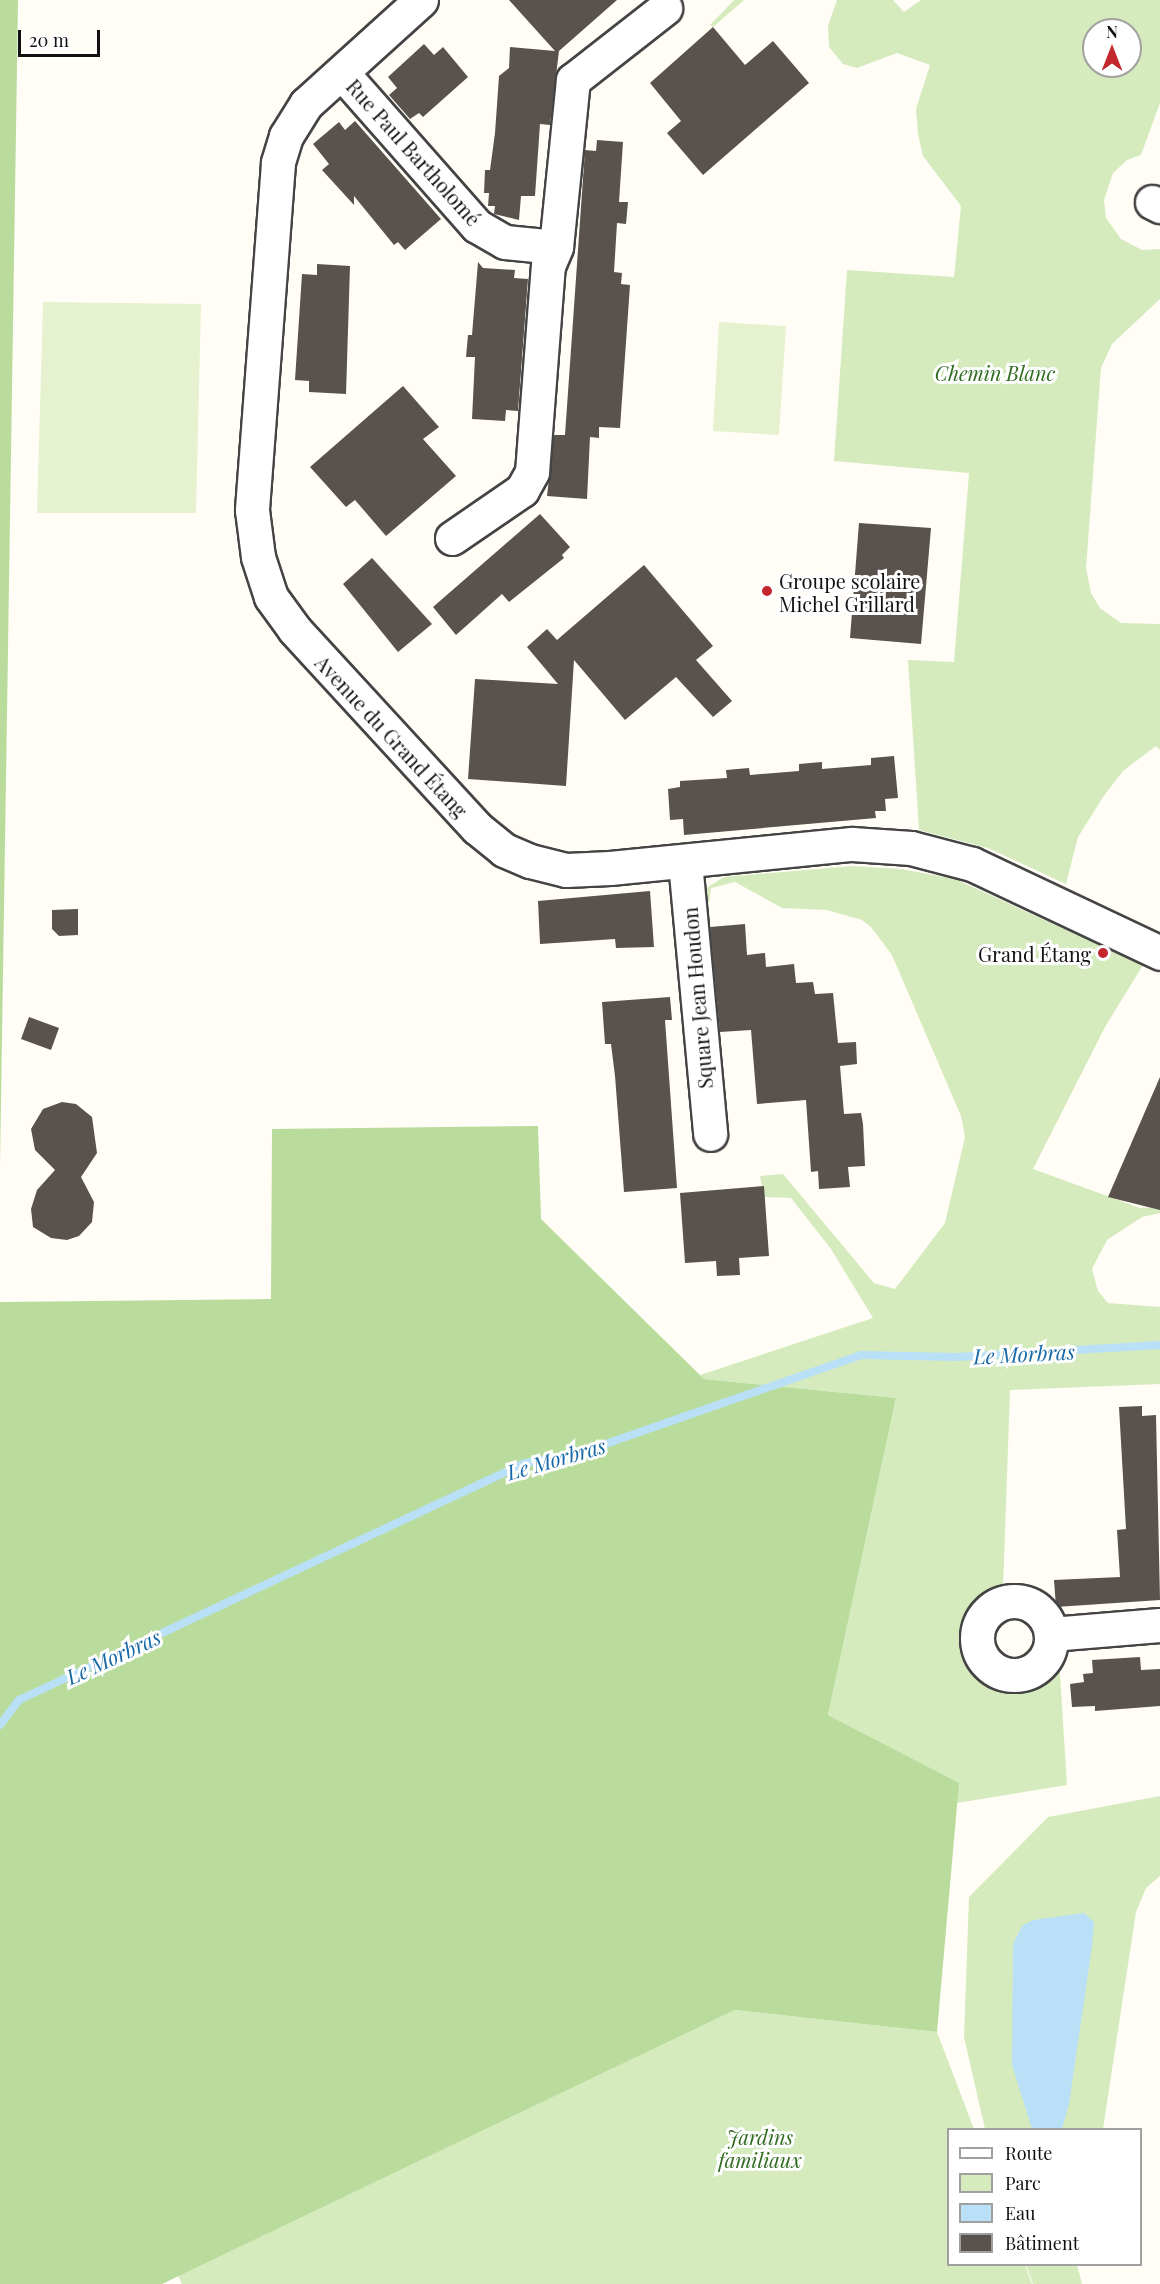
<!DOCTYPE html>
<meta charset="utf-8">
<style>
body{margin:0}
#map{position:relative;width:1160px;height:2284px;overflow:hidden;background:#fffdf5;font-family:"Playfair Display",serif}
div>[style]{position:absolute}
.green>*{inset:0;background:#d5ebbd}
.forest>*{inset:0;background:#b9dc9c}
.pitch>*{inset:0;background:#e6f2cf}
.water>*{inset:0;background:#b9e0f7}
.stream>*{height:8px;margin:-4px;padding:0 4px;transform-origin:4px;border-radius:4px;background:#b9e0f7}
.building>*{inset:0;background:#5a524d}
.roads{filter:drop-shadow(2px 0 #444) drop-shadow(-2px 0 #444) drop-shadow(0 2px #444) drop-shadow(0 -2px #444)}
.minor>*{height:33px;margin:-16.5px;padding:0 16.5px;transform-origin:16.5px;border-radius:16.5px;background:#fff}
.minor>.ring{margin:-16.5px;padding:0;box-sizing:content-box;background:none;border:33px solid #fff;border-radius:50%}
.dots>*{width:16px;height:16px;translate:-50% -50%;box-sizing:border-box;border:3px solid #fff;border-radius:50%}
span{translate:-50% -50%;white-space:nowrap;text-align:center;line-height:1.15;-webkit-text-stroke:6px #fff;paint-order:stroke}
.street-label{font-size:20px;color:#111}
.park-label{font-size:20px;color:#2f6b1f;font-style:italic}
.poi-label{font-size:20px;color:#111}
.left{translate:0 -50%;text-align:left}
.right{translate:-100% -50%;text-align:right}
.water-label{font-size:21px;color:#1768a6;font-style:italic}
.legend{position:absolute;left:947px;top:2128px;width:195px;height:138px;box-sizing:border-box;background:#fff;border:2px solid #a0a0a0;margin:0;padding:8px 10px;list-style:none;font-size:18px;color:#111}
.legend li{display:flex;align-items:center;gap:12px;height:30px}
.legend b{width:30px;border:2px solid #a0a0a0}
.north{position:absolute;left:1082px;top:18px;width:60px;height:60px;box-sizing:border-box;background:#fff;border:2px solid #a0a0a0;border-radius:50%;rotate:0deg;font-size:16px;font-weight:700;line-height:24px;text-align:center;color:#111}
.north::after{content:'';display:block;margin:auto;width:21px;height:27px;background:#c4262e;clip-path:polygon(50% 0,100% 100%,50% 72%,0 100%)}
.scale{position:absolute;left:18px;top:30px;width:82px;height:27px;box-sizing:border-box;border:3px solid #111;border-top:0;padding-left:8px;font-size:18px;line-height:21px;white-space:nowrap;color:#111;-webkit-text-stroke:4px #fff;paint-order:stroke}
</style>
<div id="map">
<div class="green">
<div style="clip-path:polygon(734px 0,744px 0,713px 27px,710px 25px)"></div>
<div style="clip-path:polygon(evenodd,837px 0,893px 0,904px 12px,921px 0,1160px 0,1160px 103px,1141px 155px,1127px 160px,1113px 173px,1104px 200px,1106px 218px,1121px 239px,1142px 250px,1160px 249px,1160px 299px,1112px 344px,1101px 368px,1086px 568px,1091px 593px,1100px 608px,1121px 623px,1160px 624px,1160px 750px,1156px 746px,1123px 771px,1103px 797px,1078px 837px,1066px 884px,988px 848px,919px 830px,908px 660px,954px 662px,969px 473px,834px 461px,847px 270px,954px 277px,961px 206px,923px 156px,918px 134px,916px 109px,930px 65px,897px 53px,857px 68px,843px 64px,829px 47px,828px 26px,837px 0,1094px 30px,1130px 30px,1130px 66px,1094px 66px,1094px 30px)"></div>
<div style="clip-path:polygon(852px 866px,901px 869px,955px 879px,1143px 965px,1105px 1027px,1033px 1169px,1140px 1208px,1160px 1207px,1160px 1213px,1142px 1217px,1107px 1240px,1092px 1269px,1098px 1291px,1108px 1303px,1160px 1307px,1160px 1384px,1010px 1390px,1003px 1590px,988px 1595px,973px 1609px,963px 1635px,966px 1651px,976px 1671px,1001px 1687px,1016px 1689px,1038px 1682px,1049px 1674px,1059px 1658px,1067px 1785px,957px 1803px,958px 1783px,828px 1715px,896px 1398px,704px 1379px,700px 1375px,873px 1318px,831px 1249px,791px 1198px,764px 1197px,760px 1176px,783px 1174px,874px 1283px,895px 1289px,945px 1223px,965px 1137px,961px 1116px,892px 955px,871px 927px,862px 920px,827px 910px,782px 908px,735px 882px,711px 888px,709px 903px,704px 903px,708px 887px,724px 877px)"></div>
<div style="clip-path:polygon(1160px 1796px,1160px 1876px,1146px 1888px,1136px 1912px,1103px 2129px,985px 2129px,964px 2037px,969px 1897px,1048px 1817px)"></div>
<div style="clip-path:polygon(735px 2010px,937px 2032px,974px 2129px,948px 2130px,948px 2264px,1025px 2265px,1032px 2284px,182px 2284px,178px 2276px)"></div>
<div style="clip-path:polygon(1026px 2265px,1077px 2265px,1082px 2284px,1033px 2284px)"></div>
</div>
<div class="forest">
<div style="clip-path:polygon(0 0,18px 0,0 1167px)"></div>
<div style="clip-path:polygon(538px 1126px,541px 1219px,704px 1379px,896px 1398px,828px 1715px,959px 1783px,937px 2032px,735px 2010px,162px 2284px,0 2284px,0 1302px,271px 1299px,272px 1129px)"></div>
</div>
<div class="pitch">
<div style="clip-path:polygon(43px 302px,201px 304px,196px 513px,37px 513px)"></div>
<div style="clip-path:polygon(719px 322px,786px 326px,779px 435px,713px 431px)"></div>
</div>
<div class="water">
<div style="clip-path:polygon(1084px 1913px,1094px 1922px,1092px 1946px,1069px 2104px,1062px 2129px,1032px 2129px,1012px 2065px,1013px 1944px,1022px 1926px,1033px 1920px)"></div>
</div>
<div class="stream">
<div style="left:0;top:1725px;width:31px;rotate:-53deg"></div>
<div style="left:19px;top:1700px;width:559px;rotate:-25.1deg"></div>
<div style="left:525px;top:1463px;width:50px;rotate:-9.3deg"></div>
<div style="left:574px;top:1455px;width:304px;rotate:-19.2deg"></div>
<div style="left:861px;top:1355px;width:96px;rotate:1.2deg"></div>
<div style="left:957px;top:1357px;width:203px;rotate:-3.4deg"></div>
</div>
<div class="building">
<div style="clip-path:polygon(509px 0,617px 0,559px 51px,550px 125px,540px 124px,535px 196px,521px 196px,519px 220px,494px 214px,495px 206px,488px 206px,489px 193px,484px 193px,485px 170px,490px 170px,495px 133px,499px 76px,509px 68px,510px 47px,555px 51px)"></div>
<div style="clip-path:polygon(713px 27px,745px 65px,773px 41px,809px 83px,703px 175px,667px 133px,681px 121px,650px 83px)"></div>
<div style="clip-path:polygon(424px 44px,434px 55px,443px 47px,468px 77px,423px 117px,419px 113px,410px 119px,389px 95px,397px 88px,388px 77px)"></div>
<div style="clip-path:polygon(355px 121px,441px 219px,405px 250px,398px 242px,394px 245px,354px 196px,354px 205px,322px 170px,329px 164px,313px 144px,339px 122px,345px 130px)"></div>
<div style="clip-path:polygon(597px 140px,623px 142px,619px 202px,628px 202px,626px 224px,617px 223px,614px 272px,622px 273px,621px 284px,630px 285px,620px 428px,599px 427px,599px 438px,590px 437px,587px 499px,547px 496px,554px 435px,565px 435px,585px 150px,596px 151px)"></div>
<div style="clip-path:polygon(478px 262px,483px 268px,515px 270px,514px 278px,528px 279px,518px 411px,506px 410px,505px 421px,472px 419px,475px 357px,466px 357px,468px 335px,472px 335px)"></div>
<div style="clip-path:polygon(317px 264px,350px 266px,346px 394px,309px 392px,309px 381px,295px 380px,302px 274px,317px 275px)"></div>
<div style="clip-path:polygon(403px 386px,439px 427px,423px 439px,456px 476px,386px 536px,355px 500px,346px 507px,310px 467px)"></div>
<div style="clip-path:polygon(540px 514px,570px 547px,562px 555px,564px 558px,509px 602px,502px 594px,456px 635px,433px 607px)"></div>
<div style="clip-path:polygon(859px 523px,931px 528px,921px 644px,850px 638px)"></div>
<div style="clip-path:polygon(372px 558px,432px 624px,398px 652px,343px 584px)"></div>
<div style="clip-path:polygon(644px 565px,713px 646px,696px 660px,732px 701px,713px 717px,676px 677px,625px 720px,574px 660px,566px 786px,468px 779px,475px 679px,558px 684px,527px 647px,547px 629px,557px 640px)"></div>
<div style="clip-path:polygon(894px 756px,898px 798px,885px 799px,886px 811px,875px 811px,876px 818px,684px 835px,683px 819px,670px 820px,668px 789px,680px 787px,680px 781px,727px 778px,726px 770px,749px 768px,750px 775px,799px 771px,799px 764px,810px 763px,822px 762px,822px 769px,871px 765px,871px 758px)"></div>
<div style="clip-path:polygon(650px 891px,654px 947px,616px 948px,615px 939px,540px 944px,538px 901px)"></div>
<div style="clip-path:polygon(78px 909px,78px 935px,59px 936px,52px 929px,52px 910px)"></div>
<div style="clip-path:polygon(745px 924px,747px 955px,765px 953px,766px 967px,794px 964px,796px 983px,813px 982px,815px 994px,833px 993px,838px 1043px,856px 1042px,857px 1064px,840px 1066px,844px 1114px,861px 1113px,863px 1124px,865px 1166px,848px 1167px,850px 1187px,819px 1189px,818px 1171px,811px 1172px,806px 1100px,757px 1104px,751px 1030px,720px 1032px,710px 927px)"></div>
<div style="clip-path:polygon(670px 997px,672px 1020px,665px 1020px,677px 1188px,624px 1192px,615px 1076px,611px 1044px,605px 1044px,602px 1002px)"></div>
<div style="clip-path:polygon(29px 1017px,59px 1028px,51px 1050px,21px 1039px)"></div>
<div style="clip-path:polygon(1160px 1077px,1160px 1210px,1108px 1197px)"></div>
<div style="clip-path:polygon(62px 1102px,76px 1104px,92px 1117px,97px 1153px,81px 1177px,94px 1202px,92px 1222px,79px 1236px,67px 1240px,51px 1238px,33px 1227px,31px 1209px,37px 1190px,55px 1170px,35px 1150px,31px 1129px,43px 1109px)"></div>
<div style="clip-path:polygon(764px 1186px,769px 1256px,739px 1258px,740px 1275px,717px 1276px,716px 1261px,685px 1263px,680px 1193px)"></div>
<div style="clip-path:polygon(1142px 1406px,1142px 1416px,1156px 1415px,1160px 1600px,1056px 1607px,1054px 1580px,1120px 1577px,1117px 1530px,1126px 1529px,1119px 1407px)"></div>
<div style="clip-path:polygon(1140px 1657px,1141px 1670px,1160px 1669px,1160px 1706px,1095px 1711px,1095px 1706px,1072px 1707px,1070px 1684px,1084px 1682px,1083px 1674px,1093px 1673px,1092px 1660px)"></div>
</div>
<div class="roads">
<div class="minor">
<div style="left:421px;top:0;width:155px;rotate:137.9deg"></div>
<div style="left:306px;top:104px;width:38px;rotate:122deg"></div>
<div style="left:286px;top:136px;width:28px;rotate:107deg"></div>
<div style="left:278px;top:163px;width:348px;rotate:94.3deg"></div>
<div style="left:252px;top:510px;width:47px;rotate:82.7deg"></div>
<div style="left:258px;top:557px;width:42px;rotate:72deg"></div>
<div style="left:271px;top:597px;width:39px;rotate:54deg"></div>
<div style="left:294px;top:629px;width:270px;rotate:47.4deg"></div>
<div style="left:477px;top:828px;width:35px;rotate:39deg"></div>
<div style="left:504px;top:850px;width:28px;rotate:23deg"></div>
<div style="left:530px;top:861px;width:37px;rotate:14deg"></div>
<div style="left:566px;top:870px;width:44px;rotate:-2.6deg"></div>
<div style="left:610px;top:868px;width:243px;rotate:-5.7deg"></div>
<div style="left:852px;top:844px;width:59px;rotate:3.9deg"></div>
<div style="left:911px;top:848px;width:63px;rotate:14.7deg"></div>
<div style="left:972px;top:864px;width:208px;rotate:25.3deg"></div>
<div style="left:342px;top:73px;width:204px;rotate:48.6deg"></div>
<div style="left:477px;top:226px;width:32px;rotate:30deg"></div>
<div style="left:505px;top:242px;width:51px;rotate:5.6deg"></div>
<div style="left:1152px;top:202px;width:9px;rotate:27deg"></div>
<div style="left:452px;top:538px;width:85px;rotate:-34.4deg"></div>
<div style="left:522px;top:490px;width:21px;rotate:-61deg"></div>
<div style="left:532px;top:472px;width:207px;rotate:-85.6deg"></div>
<div style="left:548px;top:266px;width:21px;rotate:-67deg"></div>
<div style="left:556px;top:247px;width:168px;rotate:-84.2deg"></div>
<div style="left:573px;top:80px;width:117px;rotate:-38deg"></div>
<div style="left:685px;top:862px;width:273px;rotate:84.7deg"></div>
<div class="ring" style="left:977px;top:1601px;width:41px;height:41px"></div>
<div style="left:1051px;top:1634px;width:109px;rotate:-4.7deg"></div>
</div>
</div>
<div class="dots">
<div style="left:767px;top:591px;background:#c4262e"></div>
<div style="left:1103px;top:953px;background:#c4262e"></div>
</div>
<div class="street-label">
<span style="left:414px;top:152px;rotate:48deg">Rue Paul Bartholomé</span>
<span style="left:392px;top:736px;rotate:47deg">Avenue du Grand Étang</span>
<span style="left:697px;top:998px;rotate:-95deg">Square Jean Houdon</span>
</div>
<div class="park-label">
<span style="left:995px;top:372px">Chemin Blanc</span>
<span style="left:760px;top:2148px">Jardins<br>familiaux</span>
</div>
<div class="poi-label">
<span class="left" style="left:779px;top:592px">Groupe scolaire<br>Michel Grillard</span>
<span class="right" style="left:1091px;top:953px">Grand Étang</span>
</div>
<div class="water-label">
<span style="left:1024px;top:1353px;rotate:-3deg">Le Morbras</span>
<span style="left:556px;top:1458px;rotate:-16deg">Le Morbras</span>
<span style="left:113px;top:1656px;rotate:-25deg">Le Morbras</span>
</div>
<ul class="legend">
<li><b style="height:8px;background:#fff"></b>Route</li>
<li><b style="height:16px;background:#d5ebbd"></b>Parc</li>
<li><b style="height:16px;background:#b9e0f7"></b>Eau</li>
<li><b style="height:16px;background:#5a524d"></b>Bâtiment</li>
</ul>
<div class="north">N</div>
<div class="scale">20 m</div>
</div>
